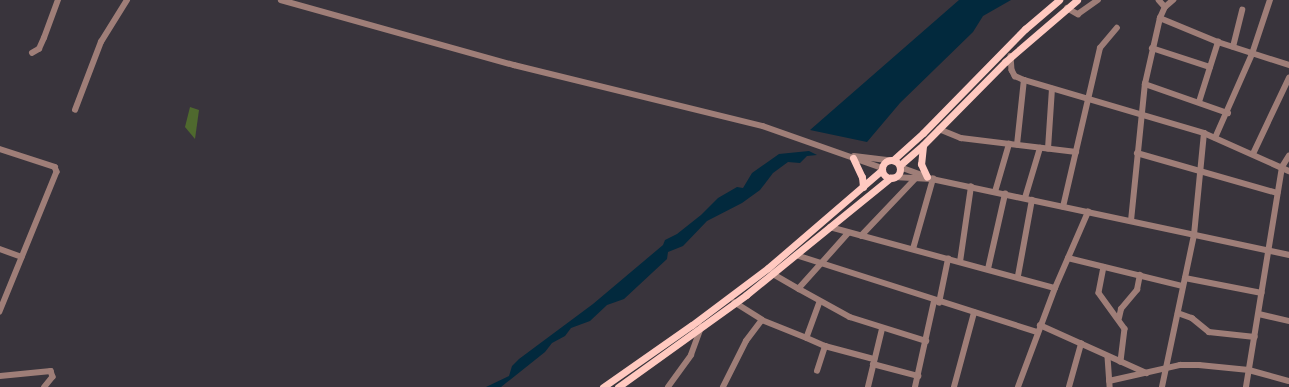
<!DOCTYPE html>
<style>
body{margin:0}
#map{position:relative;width:1289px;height:387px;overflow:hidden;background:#39343c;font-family:"Nunito Sans",sans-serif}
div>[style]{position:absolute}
.green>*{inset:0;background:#4f692e}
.water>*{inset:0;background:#02293d}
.minor>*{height:5.5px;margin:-2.75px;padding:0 2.75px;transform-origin:2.75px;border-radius:2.75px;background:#9f7e78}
.major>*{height:7px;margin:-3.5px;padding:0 3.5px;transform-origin:3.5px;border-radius:3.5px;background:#ffc9c0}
.major>.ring{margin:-3.5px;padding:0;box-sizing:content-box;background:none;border:7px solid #ffc9c0;border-radius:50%}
span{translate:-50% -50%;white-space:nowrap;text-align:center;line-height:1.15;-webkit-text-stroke:4px #2f2a31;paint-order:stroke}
</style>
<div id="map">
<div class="green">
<div style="clip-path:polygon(190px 107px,199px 110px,195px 139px,185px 127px)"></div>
</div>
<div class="water">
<div style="clip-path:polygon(959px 0,1011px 0,983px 16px,973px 32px,900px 103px,867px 142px,810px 130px)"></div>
<div style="clip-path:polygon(809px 151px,817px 155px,807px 156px,800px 163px,788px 162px,773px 173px,760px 190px,742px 203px,707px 221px,683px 246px,668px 252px,667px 259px,624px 299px,607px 305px,590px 321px,571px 328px,565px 336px,552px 343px,545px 352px,501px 387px,486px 387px,509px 376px,512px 366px,519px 359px,593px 304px,663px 245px,665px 240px,677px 234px,701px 215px,718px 198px,737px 187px,743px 188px,752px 173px,779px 154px)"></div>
</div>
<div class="minor">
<div style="left:281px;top:0;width:242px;rotate:15.6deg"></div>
<div style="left:514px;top:65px;width:256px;rotate:13.8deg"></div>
<div style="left:763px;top:126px;width:126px;rotate:19.4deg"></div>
<div style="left:1159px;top:0;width:9px;rotate:49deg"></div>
<div style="left:1067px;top:8px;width:13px;rotate:29deg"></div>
<div style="left:1078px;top:14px;width:24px;rotate:-35deg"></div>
<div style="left:1160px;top:18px;width:63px;rotate:22.5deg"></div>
<div style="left:1218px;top:42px;width:75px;rotate:17.9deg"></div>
<div style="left:1233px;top:47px;width:38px;rotate:-76deg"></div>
<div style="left:1152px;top:48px;width:61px;rotate:18.1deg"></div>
<div style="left:32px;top:53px;width:8px;rotate:-30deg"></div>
<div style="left:39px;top:49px;width:12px;rotate:-66deg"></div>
<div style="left:44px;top:38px;width:40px;rotate:-69.8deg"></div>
<div style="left:1011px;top:56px;width:14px;rotate:86deg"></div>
<div style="left:1012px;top:70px;width:7px;rotate:63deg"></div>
<div style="left:1015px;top:76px;width:10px;rotate:24deg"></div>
<div style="left:1024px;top:80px;width:188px;rotate:16.4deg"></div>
<div style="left:1204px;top:133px;width:93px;rotate:24.1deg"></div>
<div style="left:1145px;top:84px;width:88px;rotate:19.3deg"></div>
<div style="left:1199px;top:102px;width:63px;rotate:-72.4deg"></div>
<div style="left:75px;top:110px;width:73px;rotate:-69.1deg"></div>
<div style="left:101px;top:42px;width:49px;rotate:-58.2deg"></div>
<div style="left:939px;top:129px;width:24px;rotate:22deg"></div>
<div style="left:961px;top:138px;width:116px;rotate:6.9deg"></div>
<div style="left:1215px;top:138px;width:92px;rotate:-66.2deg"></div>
<div style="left:1252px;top:54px;width:57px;rotate:-71.6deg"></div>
<div style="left:1017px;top:145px;width:65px;rotate:-83.9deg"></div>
<div style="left:0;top:149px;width:58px;rotate:18.1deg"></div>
<div style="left:55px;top:167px;width:5px;rotate:68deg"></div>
<div style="left:57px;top:172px;width:151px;rotate:112.2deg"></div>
<div style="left:1048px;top:149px;width:60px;rotate:-86.2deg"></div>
<div style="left:1137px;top:153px;width:146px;rotate:15.9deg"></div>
<div style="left:1253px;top:154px;width:84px;rotate:-64.7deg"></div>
<div style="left:854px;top:156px;width:35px;rotate:7deg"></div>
<div style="left:900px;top:167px;width:30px;rotate:20deg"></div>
<div style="left:894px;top:177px;width:38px;rotate:3deg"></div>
<div style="left:932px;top:179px;width:365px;rotate:12deg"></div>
<div style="left:995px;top:192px;width:50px;rotate:-73.7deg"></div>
<div style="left:1025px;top:198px;width:52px;rotate:-73.3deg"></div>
<div style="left:1063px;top:207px;width:163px;rotate:-76.9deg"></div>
<div style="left:1100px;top:48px;width:26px;rotate:-50deg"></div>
<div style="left:1131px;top:221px;width:138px;rotate:-84.2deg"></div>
<div style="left:1145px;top:84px;width:68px;rotate:-77.2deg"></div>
<div style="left:1160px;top:18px;width:12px;rotate:-66deg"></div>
<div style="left:1165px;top:7px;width:11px;rotate:-41deg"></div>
<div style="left:830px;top:227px;width:233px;rotate:15.2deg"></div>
<div style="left:849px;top:233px;width:75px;rotate:131.8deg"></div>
<div style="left:799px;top:289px;width:58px;rotate:28.8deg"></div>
<div style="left:850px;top:317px;width:80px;rotate:17.5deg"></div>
<div style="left:861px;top:236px;width:80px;rotate:-46.5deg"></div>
<div style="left:0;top:249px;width:23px;rotate:20deg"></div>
<div style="left:913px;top:249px;width:73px;rotate:-74.1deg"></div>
<div style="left:796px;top:255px;width:254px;rotate:17.7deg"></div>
<div style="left:1068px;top:258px;width:118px;rotate:13.7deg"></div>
<div style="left:960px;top:262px;width:76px;rotate:-81.7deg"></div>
<div style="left:1104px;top:267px;width:26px;rotate:101deg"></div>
<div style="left:1099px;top:293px;width:44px;rotate:54.2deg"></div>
<div style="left:1125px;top:329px;width:33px;rotate:97deg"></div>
<div style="left:988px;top:269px;width:77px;rotate:-77.2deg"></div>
<div style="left:773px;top:274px;width:30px;rotate:30deg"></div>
<div style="left:1018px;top:276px;width:77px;rotate:-79.6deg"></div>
<div style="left:1185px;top:278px;width:78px;rotate:11deg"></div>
<div style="left:820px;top:302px;width:38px;rotate:110deg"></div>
<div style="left:807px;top:338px;width:20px;rotate:24deg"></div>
<div style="left:825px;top:346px;width:51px;rotate:14.9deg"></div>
<div style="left:939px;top:303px;width:45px;rotate:-78.4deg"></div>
<div style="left:1178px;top:313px;width:15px;rotate:20deg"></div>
<div style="left:1192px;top:318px;width:22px;rotate:39deg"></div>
<div style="left:1209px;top:332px;width:46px;rotate:6.2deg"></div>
<div style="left:1259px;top:314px;width:31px;rotate:13deg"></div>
<div style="left:1119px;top:318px;width:9px;rotate:-77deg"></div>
<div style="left:1121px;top:309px;width:25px;rotate:-50deg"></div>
<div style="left:1137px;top:290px;width:15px;rotate:-79deg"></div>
<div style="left:762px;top:320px;width:48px;rotate:21.8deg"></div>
<div style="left:1040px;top:325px;width:117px;rotate:24.2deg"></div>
<div style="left:1108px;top:357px;width:30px;rotate:86deg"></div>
<div style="left:873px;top:364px;width:47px;rotate:14.9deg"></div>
<div style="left:817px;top:371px;width:26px;rotate:-72deg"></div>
<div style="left:0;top:376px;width:51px;rotate:-5.6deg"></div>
<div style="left:51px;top:371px;width:6px;rotate:72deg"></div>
<div style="left:53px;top:377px;width:13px;rotate:129deg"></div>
<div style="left:1109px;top:381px;width:73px;rotate:-12.7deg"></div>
<div style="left:1180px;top:365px;width:19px"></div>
<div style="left:1199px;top:365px;width:50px;rotate:5.7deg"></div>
<div style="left:1249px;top:370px;width:41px;rotate:15.4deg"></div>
<div style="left:668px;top:387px;width:39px;rotate:-54deg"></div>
<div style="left:691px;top:355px;width:30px;rotate:-70deg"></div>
<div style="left:723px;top:387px;width:51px;rotate:-63.4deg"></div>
<div style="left:746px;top:341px;width:26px;rotate:-53deg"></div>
<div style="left:762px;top:320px;width:32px;rotate:-148deg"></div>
<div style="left:868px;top:387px;width:60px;rotate:-76.4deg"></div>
<div style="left:915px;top:387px;width:88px;rotate:-77.5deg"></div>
<div style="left:954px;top:387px;width:77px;rotate:-74.9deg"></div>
<div style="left:1018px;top:387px;width:106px;rotate:-69.5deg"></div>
<div style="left:1055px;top:288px;width:83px;rotate:-66.5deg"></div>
<div style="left:1069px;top:387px;width:45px;rotate:-74.4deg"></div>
<div style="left:1162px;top:387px;width:155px;rotate:-78.1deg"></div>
<div style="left:1194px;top:235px;width:102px;rotate:-84.4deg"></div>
<div style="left:1246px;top:387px;width:223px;rotate:-80.7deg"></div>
<div style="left:1282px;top:167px;width:13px;rotate:-58deg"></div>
</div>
<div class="major">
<div style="left:923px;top:146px;width:18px;rotate:96deg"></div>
<div style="left:921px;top:164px;width:14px;rotate:65deg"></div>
<div style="left:853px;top:158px;width:21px;rotate:65deg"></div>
<div style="left:862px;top:177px;width:10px;rotate:84deg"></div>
<div style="left:893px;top:160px;width:40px;rotate:-42deg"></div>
<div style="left:923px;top:133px;width:146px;rotate:-45.6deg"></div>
<div style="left:1025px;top:29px;width:45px;rotate:-40.5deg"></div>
<div class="ring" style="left:882px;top:160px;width:11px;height:11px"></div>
<div style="left:900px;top:165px;width:30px;rotate:-41deg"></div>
<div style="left:923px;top:145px;width:117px;rotate:-45.3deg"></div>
<div style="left:1005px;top:62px;width:95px;rotate:-40.7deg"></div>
<div style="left:603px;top:387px;width:108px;rotate:-34.9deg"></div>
<div style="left:692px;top:325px;width:95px;rotate:-36.9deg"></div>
<div style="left:768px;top:268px;width:150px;rotate:-40.7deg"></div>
<div style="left:618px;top:387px;width:158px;rotate:-35.7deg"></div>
<div style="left:746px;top:295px;width:186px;rotate:-39.1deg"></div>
</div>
</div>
